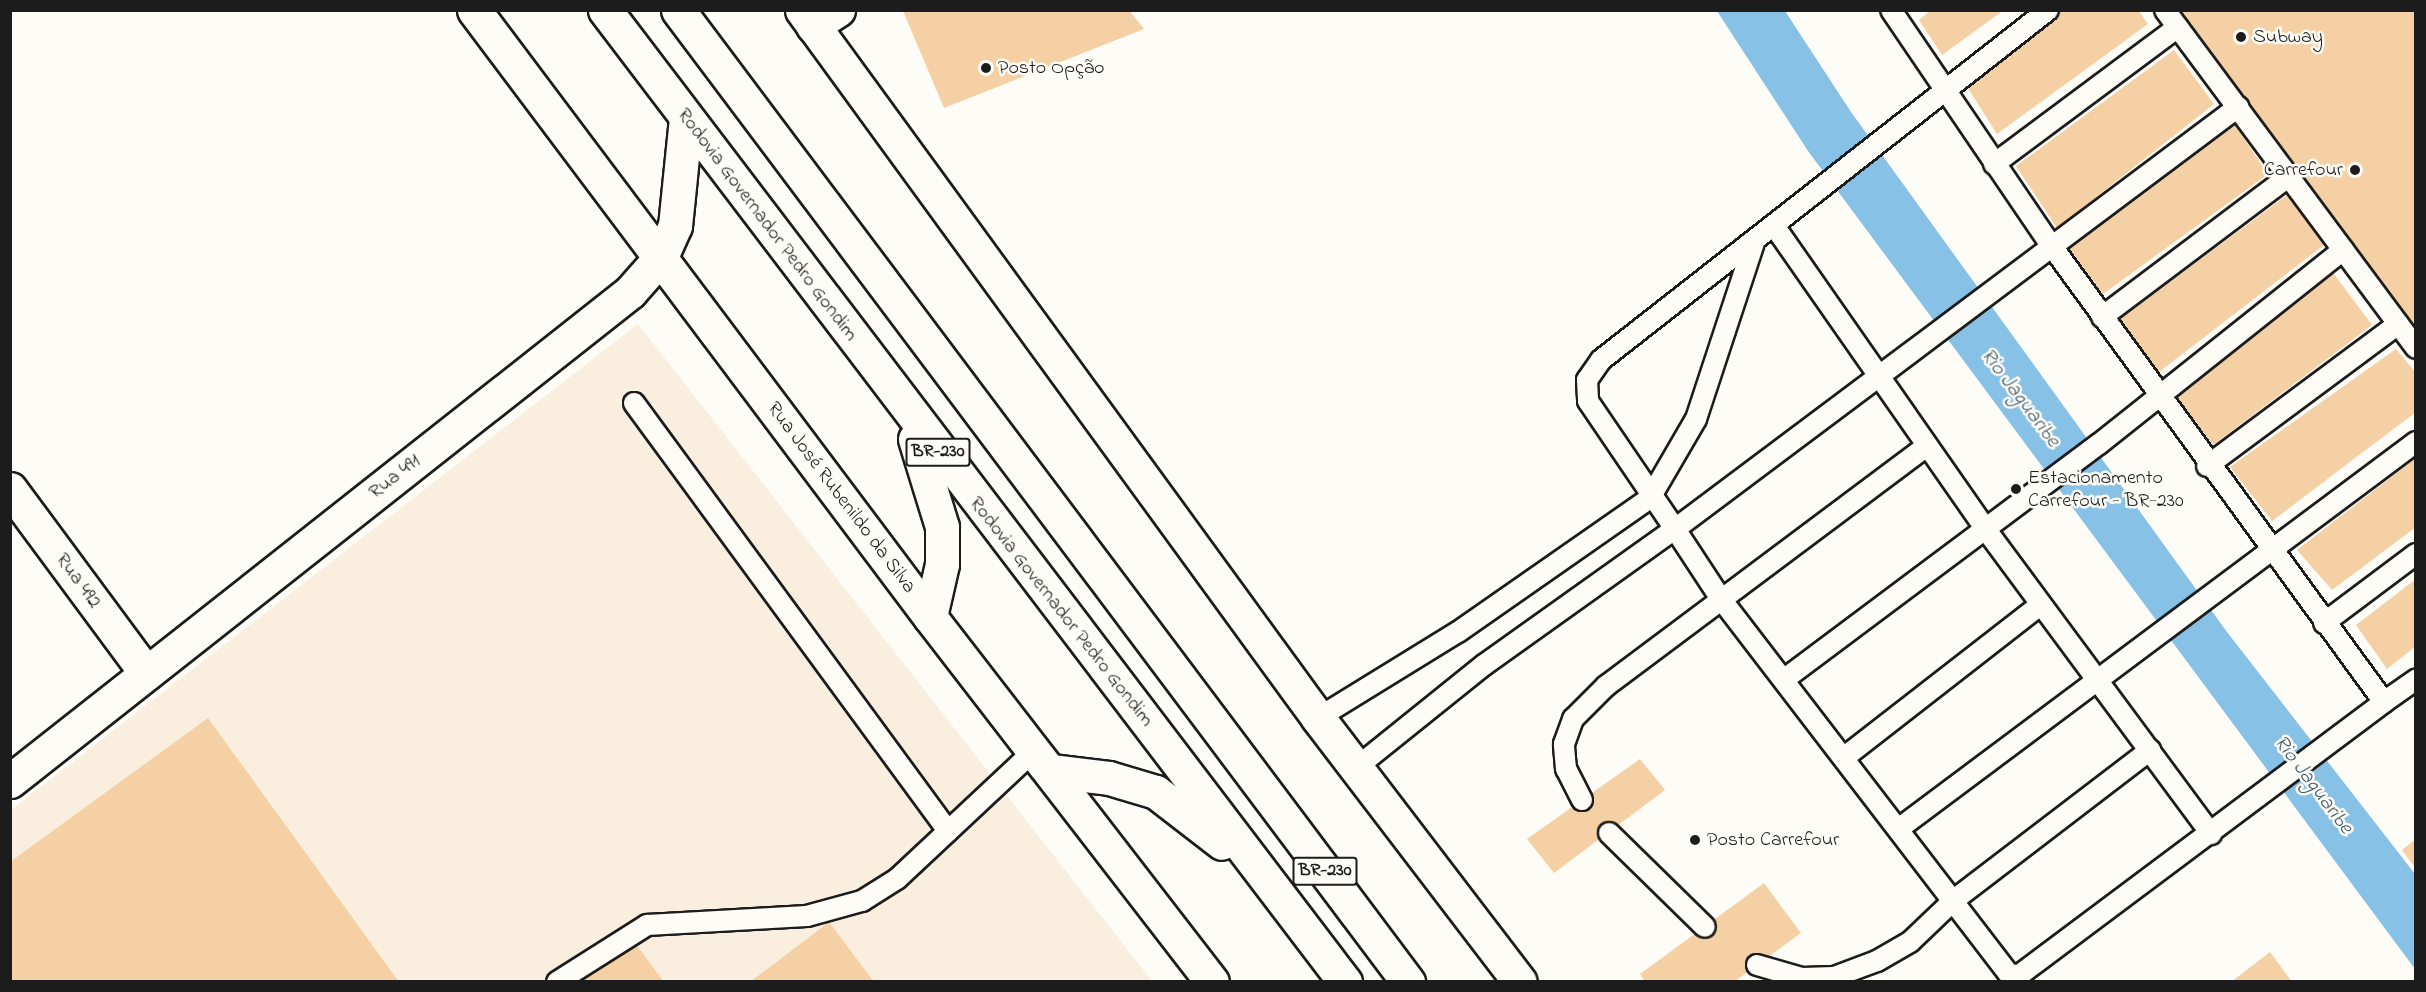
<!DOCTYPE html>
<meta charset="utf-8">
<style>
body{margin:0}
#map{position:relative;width:2426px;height:992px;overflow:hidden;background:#fdfcf7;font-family:"Indie Flower",sans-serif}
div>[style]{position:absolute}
.built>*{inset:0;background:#faefde}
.water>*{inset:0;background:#87c2e6}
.building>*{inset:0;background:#f4d0a4}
.roads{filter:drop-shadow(2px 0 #1c1c1c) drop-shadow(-2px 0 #1c1c1c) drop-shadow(0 2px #1c1c1c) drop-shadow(0 -2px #1c1c1c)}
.service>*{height:20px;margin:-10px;padding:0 10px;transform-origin:10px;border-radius:10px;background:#fdfcf7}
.minor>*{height:33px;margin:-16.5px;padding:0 16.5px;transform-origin:16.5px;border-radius:16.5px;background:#fdfcf7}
.secondary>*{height:33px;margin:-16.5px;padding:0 16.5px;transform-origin:16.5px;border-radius:16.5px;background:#fdfcf7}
.trunk>*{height:33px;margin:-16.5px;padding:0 16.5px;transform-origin:16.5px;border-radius:16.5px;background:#fdfcf7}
.dots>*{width:16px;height:16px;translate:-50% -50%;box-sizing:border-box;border:3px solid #fdfcf7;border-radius:50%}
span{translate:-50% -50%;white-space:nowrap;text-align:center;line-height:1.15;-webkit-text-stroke:5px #fdfcf7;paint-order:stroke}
.shield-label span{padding:2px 4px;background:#fdfcf7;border:2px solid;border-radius:4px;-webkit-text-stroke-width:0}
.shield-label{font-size:18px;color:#1c1c1c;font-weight:700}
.poi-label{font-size:20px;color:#1c1c1c}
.left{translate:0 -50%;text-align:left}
.right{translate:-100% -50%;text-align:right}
.street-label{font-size:20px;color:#1c1c1c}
.water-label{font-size:21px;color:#475e6d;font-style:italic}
.frame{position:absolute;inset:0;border:12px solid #1c1c1c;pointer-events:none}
</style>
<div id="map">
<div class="built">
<div style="clip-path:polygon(638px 324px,1152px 981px,11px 982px,11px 810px)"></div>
</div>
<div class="water">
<div style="clip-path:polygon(1717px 11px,1785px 11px,1851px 112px,2227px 632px,2415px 874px,2415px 969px,1808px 151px)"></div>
</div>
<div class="building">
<div style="clip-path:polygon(1129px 10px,1144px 29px,944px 108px,903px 11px)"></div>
<div style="clip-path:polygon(1931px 10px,2004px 10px,1942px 55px,1919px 20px)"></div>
<div style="clip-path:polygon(2064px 10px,2138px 10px,2148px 24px,1997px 134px,1964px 82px)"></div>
<div style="clip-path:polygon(2175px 10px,2416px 10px,2416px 330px)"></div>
<div style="clip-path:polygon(2174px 50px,2214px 104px,2057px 228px,2016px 166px)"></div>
<div style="clip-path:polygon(2233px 122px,2268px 174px,2103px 294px,2066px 244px)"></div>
<div style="clip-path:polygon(2287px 195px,2324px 245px,2159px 372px,2120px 319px)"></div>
<div style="clip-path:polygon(2331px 270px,2372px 325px,2213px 445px,2173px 392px)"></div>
<div style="clip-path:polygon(2396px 349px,2416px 373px,2416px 412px,2272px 521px,2230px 467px)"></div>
<div style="clip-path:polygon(2416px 458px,2416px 527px,2332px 590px,2297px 550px)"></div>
<div style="clip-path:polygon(2416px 579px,2416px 646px,2387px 669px,2356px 625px)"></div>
<div style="clip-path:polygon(208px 718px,399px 982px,10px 982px,10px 862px)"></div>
<div style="clip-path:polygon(1640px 759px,1665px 790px,1554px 873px,1527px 839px)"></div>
<div style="clip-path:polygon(2416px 839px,2416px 869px,2402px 850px)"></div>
<div style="clip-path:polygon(1764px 883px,1801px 933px,1734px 982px,1645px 982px,1640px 974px)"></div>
<div style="clip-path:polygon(829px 922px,874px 982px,750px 982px)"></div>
<div style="clip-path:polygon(632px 939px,664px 982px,577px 982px)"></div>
<div style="clip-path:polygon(2270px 952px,2292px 982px,2231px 982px)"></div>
</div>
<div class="roads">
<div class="service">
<div style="left:1891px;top:10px;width:284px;rotate:55.8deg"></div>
<div style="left:2051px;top:245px;width:565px;rotate:53.92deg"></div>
<div style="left:2384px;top:702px;width:39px;rotate:-35deg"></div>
<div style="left:2048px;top:10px;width:568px;rotate:141.94deg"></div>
<div style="left:1601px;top:360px;width:24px;rotate:125deg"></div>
<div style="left:1587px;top:380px;width:21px;rotate:87deg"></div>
<div style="left:1588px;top:401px;width:155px;rotate:55.8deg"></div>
<div style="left:1675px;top:529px;width:704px;rotate:-36.85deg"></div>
<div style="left:2165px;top:10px;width:421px;rotate:53.4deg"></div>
<div style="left:1994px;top:164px;width:229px;rotate:-36.7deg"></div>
<div style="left:1775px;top:227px;width:366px;rotate:55.1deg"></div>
<div style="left:1984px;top:527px;width:382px;rotate:53.5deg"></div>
<div style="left:2102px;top:317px;width:234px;rotate:-37deg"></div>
<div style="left:634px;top:403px;width:531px;rotate:53.73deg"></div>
<div style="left:2207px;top:466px;width:238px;rotate:-36.6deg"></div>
<div style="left:2324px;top:623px;width:115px;rotate:-36.9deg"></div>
<div style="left:1786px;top:678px;width:391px;rotate:-36.8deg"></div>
<div style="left:2099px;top:444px;width:312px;rotate:-38.5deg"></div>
<div style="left:1318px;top:718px;width:164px;rotate:-31.6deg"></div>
<div style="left:1458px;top:632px;width:234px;rotate:-34.9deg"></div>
<div style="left:1650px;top:498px;width:91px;rotate:-59.8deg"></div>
<div style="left:1696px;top:419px;width:185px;rotate:-71.8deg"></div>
<div style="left:1846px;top:756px;width:247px;rotate:-37.9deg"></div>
<div style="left:1357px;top:767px;width:163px;rotate:-38.8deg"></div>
<div style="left:1484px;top:665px;width:234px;rotate:-35.5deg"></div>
<div style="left:1675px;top:529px;width:84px;rotate:56.7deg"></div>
<div style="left:1721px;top:599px;width:471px;rotate:52.5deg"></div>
<div style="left:2008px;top:973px;width:10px;rotate:17deg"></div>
<div style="left:2018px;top:976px;width:457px;rotate:-36.8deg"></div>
<div style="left:1582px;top:800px;width:35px;rotate:-117deg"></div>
<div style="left:1566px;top:769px;width:25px;rotate:-95deg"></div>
<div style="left:1564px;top:744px;width:27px;rotate:-70deg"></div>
<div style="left:1573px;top:719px;width:47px;rotate:-45deg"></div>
<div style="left:1606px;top:686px;width:401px;rotate:-36.8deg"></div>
<div style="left:1901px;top:827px;width:643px;rotate:-36.78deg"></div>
<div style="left:1609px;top:833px;width:134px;rotate:44.4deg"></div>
<div style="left:1757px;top:965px;width:47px;rotate:16.1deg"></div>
<div style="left:1802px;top:978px;width:32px;rotate:-2deg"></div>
<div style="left:1834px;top:977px;width:46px;rotate:-20.4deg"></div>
<div style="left:1877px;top:961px;width:38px;rotate:-30deg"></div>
<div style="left:1910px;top:942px;width:61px;rotate:-43.7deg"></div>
<div style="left:1954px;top:900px;width:247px;rotate:-37.4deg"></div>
<div style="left:557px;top:982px;width:107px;rotate:-32.3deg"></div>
<div style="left:647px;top:925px;width:160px;rotate:-3.2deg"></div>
<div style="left:807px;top:916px;width:57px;rotate:-15.3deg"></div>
<div style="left:862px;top:901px;width:41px;rotate:-32.2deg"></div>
<div style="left:897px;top:879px;width:189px;rotate:-43.1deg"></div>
</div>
<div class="minor">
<div style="left:474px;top:10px;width:759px;rotate:53.08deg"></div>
<div style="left:930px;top:617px;width:461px;rotate:52.3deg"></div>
<div style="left:10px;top:489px;width:229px;rotate:53.5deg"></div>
<div style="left:10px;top:781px;width:790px;rotate:-38.26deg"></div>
<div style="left:630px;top:292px;width:47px;rotate:-48.5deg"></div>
<div style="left:661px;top:257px;width:34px;rotate:-66deg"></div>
<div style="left:675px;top:226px;width:109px;rotate:-84.2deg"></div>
</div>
<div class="secondary">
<div style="left:802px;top:10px;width:876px;rotate:53.91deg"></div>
<div style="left:1318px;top:718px;width:332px;rotate:52.6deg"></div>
<div style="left:813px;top:26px;width:30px;rotate:-33deg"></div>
</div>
<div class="trunk">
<div style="left:605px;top:10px;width:1222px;rotate:52.72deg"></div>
<div style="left:678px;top:10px;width:1216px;rotate:53.09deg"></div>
<div style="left:915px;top:439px;width:92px;rotate:72.9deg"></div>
<div style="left:942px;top:527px;width:37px;rotate:90deg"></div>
<div style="left:942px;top:564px;width:54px;rotate:102.8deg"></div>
<div style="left:1051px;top:771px;width:58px;rotate:6.9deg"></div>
<div style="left:1109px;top:778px;width:49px;rotate:16.6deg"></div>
<div style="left:1156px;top:792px;width:83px;rotate:37.7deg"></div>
</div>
</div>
<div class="dots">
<div style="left:2241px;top:37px;background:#1c1c1c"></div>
<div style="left:986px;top:68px;background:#1c1c1c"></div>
<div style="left:2355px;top:170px;background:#1c1c1c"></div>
<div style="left:2016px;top:489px;background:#1c1c1c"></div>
<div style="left:1695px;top:840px;background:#1c1c1c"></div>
</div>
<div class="shield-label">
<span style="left:938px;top:452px">BR-230</span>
<span style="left:1325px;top:871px">BR-230</span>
</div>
<div class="poi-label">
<span class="left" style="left:2253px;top:37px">Subway</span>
<span class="left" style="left:998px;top:68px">Posto Opção</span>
<span class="right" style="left:2343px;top:170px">Carrefour</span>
<span class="left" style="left:2028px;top:490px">Estacionamento<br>Carrefour - BR-230</span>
<span class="left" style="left:1707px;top:840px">Posto Carrefour</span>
</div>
<div class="street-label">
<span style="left:767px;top:225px;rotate:53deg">Rodovia Governador Pedro Gondim</span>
<span style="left:395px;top:477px;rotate:-38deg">Rua 491</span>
<span style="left:841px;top:498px;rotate:53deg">Rua José Rubenildo da Silva</span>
<span style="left:78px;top:581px;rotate:54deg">Rua 492</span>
<span style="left:1061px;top:612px;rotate:52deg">Rodovia Governador Pedro Gondim</span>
</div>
<div class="water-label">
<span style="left:2020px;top:398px;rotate:53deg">Rio Jaguaribe</span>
<span style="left:2313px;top:785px;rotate:53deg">Rio Jaguaribe</span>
</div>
<div class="frame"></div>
</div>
